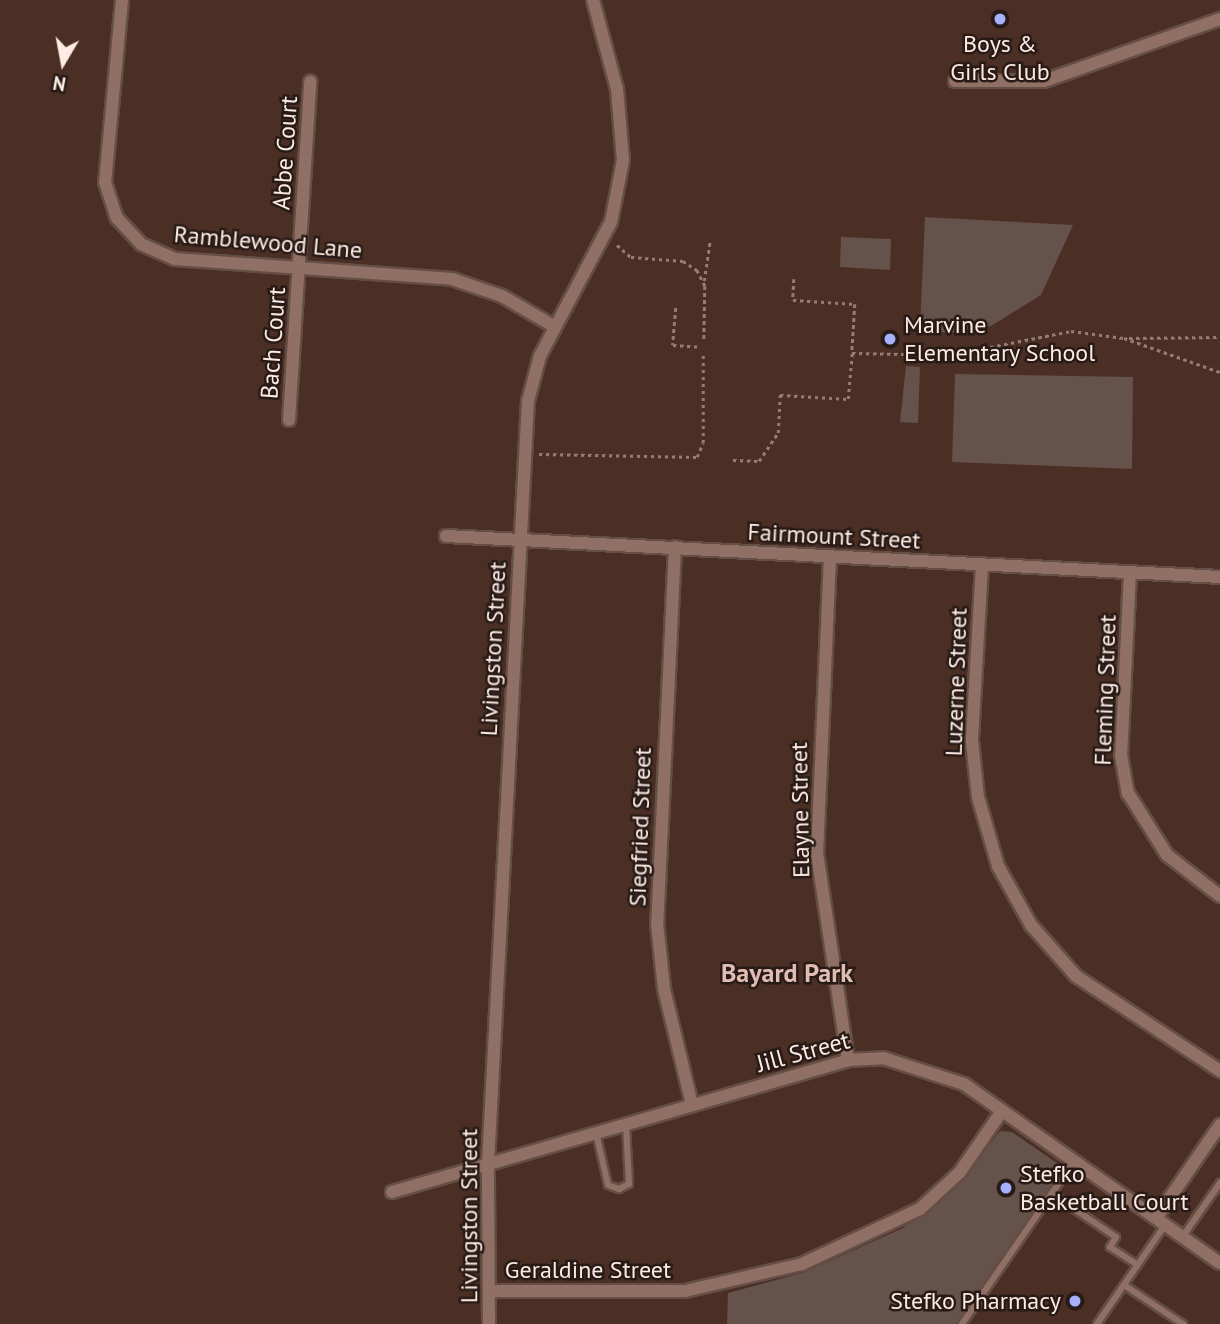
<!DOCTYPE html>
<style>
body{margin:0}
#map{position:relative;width:1220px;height:1324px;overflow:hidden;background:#4b2f25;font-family:"PT Sans",sans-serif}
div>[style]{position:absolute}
.green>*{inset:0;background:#65524b}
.path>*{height:2.5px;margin-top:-1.25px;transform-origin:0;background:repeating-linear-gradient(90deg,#957d74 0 3.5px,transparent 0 7px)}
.roads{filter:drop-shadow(2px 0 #654e45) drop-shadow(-2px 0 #654e45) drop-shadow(0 2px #654e45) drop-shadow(0 -2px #654e45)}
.lane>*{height:6px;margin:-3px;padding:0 3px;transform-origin:3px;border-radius:3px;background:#907064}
.street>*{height:12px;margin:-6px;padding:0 6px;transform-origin:6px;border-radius:6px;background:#907064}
.dots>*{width:19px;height:19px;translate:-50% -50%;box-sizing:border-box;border:4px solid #281b17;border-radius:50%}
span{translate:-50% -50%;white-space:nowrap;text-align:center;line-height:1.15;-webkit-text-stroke:5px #281b17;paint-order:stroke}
.poi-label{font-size:24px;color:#fceae3}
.left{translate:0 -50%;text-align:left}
.right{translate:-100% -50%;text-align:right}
.street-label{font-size:24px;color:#fceae3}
.neighbourhood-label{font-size:26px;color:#e1bdb1;font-weight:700}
.north{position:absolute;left:28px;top:28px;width:70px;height:70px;-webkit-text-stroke:5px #281b17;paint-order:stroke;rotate:190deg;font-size:19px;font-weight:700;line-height:28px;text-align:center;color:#fceae3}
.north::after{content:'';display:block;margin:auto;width:24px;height:32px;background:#fceae3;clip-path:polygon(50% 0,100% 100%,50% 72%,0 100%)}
</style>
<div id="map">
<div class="green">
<div style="clip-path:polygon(925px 217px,1073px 225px,1041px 295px,991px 326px,948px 333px,920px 328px)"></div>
<div style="clip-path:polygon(841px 237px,891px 239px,890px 270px,840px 267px)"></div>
<div style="clip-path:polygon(906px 366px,920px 367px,918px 423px,900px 422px)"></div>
<div style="clip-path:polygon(955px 374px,1133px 377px,1132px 469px,952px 462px)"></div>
<div style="clip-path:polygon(1000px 1131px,1012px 1132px,1064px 1168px,956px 1324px,727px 1324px,728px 1293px,805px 1272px,903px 1228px,959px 1184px)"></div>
</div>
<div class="path">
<div style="left:617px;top:245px;width:18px;rotate:41deg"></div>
<div style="left:631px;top:257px;width:52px;rotate:4.4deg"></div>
<div style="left:683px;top:261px;width:17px;rotate:33deg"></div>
<div style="left:697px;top:270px;width:18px;rotate:63deg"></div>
<div style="left:705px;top:286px;width:55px;rotate:91deg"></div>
<div style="left:794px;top:279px;width:21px;rotate:93deg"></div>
<div style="left:793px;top:300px;width:62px;rotate:3.7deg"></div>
<div style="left:855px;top:304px;width:49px;rotate:93.5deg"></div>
<div style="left:704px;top:281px;width:40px;rotate:-81.5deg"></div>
<div style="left:676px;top:308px;width:37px;rotate:95deg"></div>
<div style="left:673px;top:345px;width:26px;rotate:4deg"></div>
<div style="left:1129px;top:338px;width:91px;rotate:-0.6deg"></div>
<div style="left:539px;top:454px;width:158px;rotate:1.1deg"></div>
<div style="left:697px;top:457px;width:15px;rotate:-67deg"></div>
<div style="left:703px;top:443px;width:90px;rotate:-90deg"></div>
<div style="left:733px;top:460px;width:26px;rotate:2deg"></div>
<div style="left:759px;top:461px;width:34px;rotate:-56deg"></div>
<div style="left:778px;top:433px;width:38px;rotate:-87deg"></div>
<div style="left:780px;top:395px;width:68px;rotate:3.4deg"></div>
<div style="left:848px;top:399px;width:46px;rotate:-85deg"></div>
<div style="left:852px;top:353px;width:97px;rotate:1.2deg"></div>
<div style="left:949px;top:355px;width:124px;rotate:-11.1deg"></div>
<div style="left:1071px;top:331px;width:53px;rotate:7.5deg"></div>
<div style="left:1124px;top:338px;width:102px;rotate:19.5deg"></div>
</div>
<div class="roads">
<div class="lane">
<div style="left:596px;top:1133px;width:53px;rotate:77deg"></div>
<div style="left:608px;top:1185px;width:12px;rotate:20deg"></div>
<div style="left:619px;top:1189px;width:11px;rotate:-27deg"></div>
<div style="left:629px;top:1184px;width:59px;rotate:-92.9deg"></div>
<div style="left:1052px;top:1194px;width:77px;rotate:33.9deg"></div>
<div style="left:1116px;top:1237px;width:12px;rotate:121deg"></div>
<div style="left:1110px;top:1247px;width:33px;rotate:33deg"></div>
<div style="left:1183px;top:1236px;width:65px;rotate:-55.1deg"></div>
<div style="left:1124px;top:1285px;width:71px;rotate:33.5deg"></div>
<div style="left:962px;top:1324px;width:198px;rotate:-55.5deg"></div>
<div style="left:1097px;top:1324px;width:120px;rotate:-55.5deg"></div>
</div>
<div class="street">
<div style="left:122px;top:0;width:183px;rotate:95.3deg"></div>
<div style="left:105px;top:182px;width:38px;rotate:72deg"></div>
<div style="left:117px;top:218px;width:35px;rotate:47deg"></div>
<div style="left:141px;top:244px;width:37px;rotate:24deg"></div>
<div style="left:175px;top:259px;width:278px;rotate:4.1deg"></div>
<div style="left:452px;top:279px;width:53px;rotate:18.8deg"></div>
<div style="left:502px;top:296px;width:61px;rotate:30.3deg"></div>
<div style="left:955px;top:81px;width:89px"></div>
<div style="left:1044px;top:81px;width:187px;rotate:-19.4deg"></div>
<div style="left:289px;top:420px;width:339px;rotate:-86.4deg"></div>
<div style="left:446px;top:536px;width:775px;rotate:3.03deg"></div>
<div style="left:675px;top:547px;width:376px;rotate:92.7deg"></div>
<div style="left:657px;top:923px;width:66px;rotate:83.9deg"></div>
<div style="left:664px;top:989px;width:119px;rotate:76.4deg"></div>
<div style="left:830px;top:557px;width:296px;rotate:92.5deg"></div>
<div style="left:817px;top:853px;width:209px;rotate:81.5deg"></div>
<div style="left:982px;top:565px;width:176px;rotate:93.3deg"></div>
<div style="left:972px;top:741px;width:56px;rotate:83.9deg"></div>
<div style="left:978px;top:797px;width:72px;rotate:73.8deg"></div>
<div style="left:998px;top:866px;width:68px;rotate:60.8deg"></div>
<div style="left:1031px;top:925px;width:68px;rotate:48.6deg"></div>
<div style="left:1076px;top:976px;width:173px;rotate:33.4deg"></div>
<div style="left:1130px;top:573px;width:182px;rotate:92.8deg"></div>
<div style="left:1121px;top:755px;width:39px;rotate:80deg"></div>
<div style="left:1128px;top:793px;width:73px;rotate:57.8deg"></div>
<div style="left:1167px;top:855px;width:67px;rotate:37.7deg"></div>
<div style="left:392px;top:1192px;width:475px;rotate:-16.1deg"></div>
<div style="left:848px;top:1060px;width:35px;rotate:-3deg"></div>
<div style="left:883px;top:1058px;width:85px;rotate:17.8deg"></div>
<div style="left:964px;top:1084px;width:312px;rotate:35deg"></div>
<div style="left:1156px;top:1218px;width:113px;rotate:-55.5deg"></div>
<div style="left:491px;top:1291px;width:194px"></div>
<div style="left:685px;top:1291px;width:120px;rotate:-13deg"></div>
<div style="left:802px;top:1264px;width:130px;rotate:-25deg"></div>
<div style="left:920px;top:1209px;width:54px;rotate:-42.8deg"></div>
<div style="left:960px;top:1172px;width:74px;rotate:-55.5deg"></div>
<div style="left:489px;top:1324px;width:160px;rotate:-90.4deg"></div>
<div style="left:488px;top:1164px;width:764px;rotate:-87deg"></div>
<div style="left:528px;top:401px;width:47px;rotate:-75.1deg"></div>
<div style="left:540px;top:356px;width:152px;rotate:-62.1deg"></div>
<div style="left:611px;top:222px;width:63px;rotate:-79deg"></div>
<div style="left:623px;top:160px;width:71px;rotate:-94.8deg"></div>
<div style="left:617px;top:89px;width:92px;rotate:-105.1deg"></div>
</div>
</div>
<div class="dots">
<div style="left:1000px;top:19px;background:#a5b1fc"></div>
<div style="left:890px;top:339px;background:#a5b1fc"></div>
<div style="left:1006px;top:1188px;background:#a5b1fc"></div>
<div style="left:1075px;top:1301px;background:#a5b1fc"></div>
</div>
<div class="poi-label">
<span style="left:1000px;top:58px">Boys &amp;<br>Girls Club</span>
<span class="left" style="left:904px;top:339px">Marvine<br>Elementary School</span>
<span class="left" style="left:1020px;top:1188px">Stefko<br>Basketball Court</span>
<span class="right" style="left:1061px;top:1301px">Stefko Pharmacy</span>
</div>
<div class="street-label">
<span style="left:285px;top:153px;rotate:-86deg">Abbe Court</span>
<span style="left:268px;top:242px;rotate:5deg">Ramblewood Lane</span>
<span style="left:273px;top:343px;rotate:-86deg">Bach Court</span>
<span style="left:834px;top:536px;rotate:3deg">Fairmount Street</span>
<span style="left:493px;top:649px;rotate:-87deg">Livingston Street</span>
<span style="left:956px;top:682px;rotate:-88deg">Luzerne Street</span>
<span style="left:1105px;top:690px;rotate:-88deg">Fleming Street</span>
<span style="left:800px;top:810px;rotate:-91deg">Elayne Street</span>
<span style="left:640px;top:827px;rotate:-88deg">Siegfried Street</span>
<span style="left:803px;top:1052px;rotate:-15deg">Jill Street</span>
<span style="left:469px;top:1216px;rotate:-90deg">Livingston Street</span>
<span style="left:588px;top:1270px">Geraldine Street</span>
</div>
<div class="neighbourhood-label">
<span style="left:787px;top:973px">Bayard Park</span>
</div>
<div class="north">N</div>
</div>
